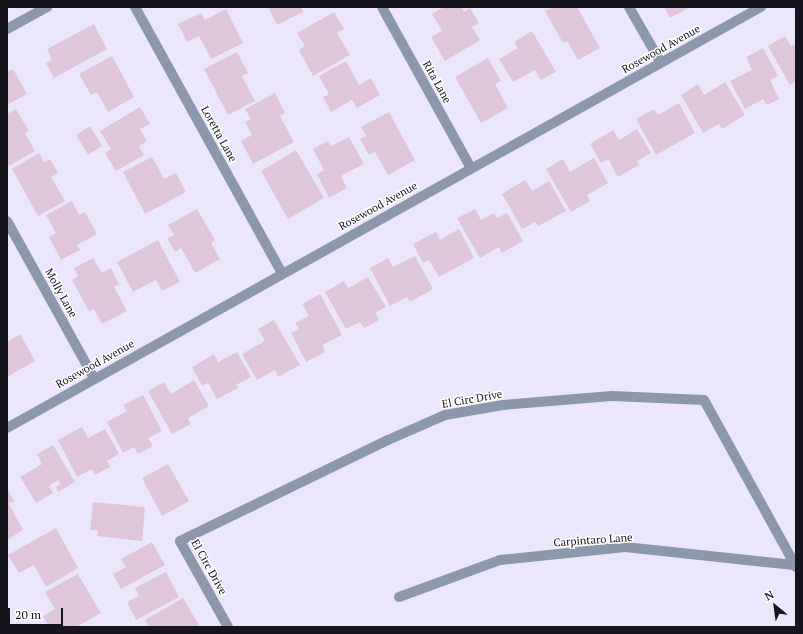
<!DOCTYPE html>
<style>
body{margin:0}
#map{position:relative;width:803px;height:634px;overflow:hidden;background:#ece6fd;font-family:"PT Serif",serif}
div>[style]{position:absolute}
.building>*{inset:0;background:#e0c6db}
.minor>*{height:10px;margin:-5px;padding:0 5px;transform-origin:5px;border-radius:5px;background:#8d97ab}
span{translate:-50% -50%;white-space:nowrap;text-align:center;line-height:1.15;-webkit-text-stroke:3px #fff;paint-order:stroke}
.street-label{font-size:11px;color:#16141d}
.frame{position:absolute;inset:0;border:8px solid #16141d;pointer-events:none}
.north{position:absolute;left:755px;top:586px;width:40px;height:40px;-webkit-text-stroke:3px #fff;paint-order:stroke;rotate:331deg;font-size:11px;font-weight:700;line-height:16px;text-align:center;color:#16141d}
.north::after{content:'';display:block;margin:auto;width:14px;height:18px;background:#16141d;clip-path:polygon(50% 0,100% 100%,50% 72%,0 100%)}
.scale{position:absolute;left:8px;top:608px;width:55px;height:18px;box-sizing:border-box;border:2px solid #16141d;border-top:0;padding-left:5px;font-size:12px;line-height:14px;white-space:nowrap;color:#16141d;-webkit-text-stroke:3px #fff;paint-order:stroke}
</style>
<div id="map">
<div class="building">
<div style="clip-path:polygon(268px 7px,301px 7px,303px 12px,277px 25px)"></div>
<div style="clip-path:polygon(444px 7px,462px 7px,464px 12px,470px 8px,479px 23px,472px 27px,480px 40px,445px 61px,431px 37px,442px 31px,432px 14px)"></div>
<div style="clip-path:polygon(554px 7px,577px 7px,600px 48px,578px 60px,567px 41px,563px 43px,545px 11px)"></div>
<div style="clip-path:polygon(664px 7px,690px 7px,670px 18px)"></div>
<div style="clip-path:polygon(226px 9px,243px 43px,211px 59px,199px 36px,187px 42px,178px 24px,201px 13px,205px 20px)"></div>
<div style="clip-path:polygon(334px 12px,344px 29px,337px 33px,350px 55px,313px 76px,299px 50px,305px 46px,297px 33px)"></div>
<div style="clip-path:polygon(94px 24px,107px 49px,54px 78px,46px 63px,52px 60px,47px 49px)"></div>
<div style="clip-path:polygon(532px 31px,556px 72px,541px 80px,535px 70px,513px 82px,499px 59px,518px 48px,514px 42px)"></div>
<div style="clip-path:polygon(785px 36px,791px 46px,796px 44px,796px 81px,790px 85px,768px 46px)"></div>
<div style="clip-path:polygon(763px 48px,778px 76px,770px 80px,779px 99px,767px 105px,763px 99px,745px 109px,730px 81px,752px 70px,746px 57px)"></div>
<div style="clip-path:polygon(237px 52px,248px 73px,242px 76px,255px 101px,228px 115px,204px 69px)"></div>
<div style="clip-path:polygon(112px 56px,134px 97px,108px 112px,97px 92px,91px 95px,79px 74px)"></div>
<div style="clip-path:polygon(488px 58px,501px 81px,495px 84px,508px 108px,481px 123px,455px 77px)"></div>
<div style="clip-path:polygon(346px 61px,359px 85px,371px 78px,380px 95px,357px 108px,352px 100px,331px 112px,323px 97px,329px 94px,319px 76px)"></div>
<div style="clip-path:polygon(13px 69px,27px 94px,7px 105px,7px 72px)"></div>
<div style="clip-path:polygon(725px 82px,745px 115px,722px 129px,719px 124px,703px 133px,681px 95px,698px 84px,704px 95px)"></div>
<div style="clip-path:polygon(275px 93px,285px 113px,280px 116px,294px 142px,253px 164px,241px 141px,252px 135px,245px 122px,251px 119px,245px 109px)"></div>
<div style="clip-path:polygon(679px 103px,695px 133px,656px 155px,636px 119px,654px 109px,658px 115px)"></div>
<div style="clip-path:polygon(140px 107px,150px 124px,140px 129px,147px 141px,139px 146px,144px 155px,116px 171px,105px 153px,111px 149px,100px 131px)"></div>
<div style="clip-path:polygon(16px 109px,29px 131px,25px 133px,35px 151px,9px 166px,7px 163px,7px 114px)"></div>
<div style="clip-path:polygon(389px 112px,415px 160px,388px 175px,375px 152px,369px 155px,360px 139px,366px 136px,361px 127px)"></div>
<div style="clip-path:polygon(90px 126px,102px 146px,88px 155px,76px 135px)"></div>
<div style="clip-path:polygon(637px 129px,651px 153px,637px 161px,639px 165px,618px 177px,608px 159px,601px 163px,590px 144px,613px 130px,619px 140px)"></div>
<div style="clip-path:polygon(349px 137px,364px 164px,341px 176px,347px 188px,329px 198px,317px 174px,324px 170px,313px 149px,328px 141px,331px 146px)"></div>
<div style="clip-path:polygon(296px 150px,324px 198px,288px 219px,261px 171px)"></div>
<div style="clip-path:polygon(39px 153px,44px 162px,50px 159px,58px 173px,51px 177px,65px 201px,38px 216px,12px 169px)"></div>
<div style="clip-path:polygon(152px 157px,164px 179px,176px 173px,186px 192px,145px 214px,123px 172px)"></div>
<div style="clip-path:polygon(594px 158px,608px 183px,587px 195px,590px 201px,571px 212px,546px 169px,563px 159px,570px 172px)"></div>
<div style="clip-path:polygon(525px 180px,532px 191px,549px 181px,566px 211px,538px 226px,535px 222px,522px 229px,502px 194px)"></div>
<div style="clip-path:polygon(72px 201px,79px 215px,85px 212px,97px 234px,77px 245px,80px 250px,61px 260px,49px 237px,56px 233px,46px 215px)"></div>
<div style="clip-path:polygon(197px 209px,215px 240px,211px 243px,220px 259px,195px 273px,181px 248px,175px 252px,167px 238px,174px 235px,168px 225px)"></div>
<div style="clip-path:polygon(475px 209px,481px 220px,494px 213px,497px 218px,507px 213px,523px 241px,502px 253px,499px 247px,480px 258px,457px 218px)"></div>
<div style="clip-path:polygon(459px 229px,474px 258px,439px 277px,429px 260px,423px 263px,413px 244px,436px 232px,440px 240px)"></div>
<div style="clip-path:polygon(158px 240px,180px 282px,162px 291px,156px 280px,133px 292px,117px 262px)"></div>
<div style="clip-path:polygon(415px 256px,433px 289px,410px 302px,407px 297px,390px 306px,370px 268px,388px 258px,393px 267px)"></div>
<div style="clip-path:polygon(93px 258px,102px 273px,111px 268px,119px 284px,114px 287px,127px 311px,102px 324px,94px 309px,89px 311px,72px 280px,78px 276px,74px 268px)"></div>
<div style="clip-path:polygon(368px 277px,386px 307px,375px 313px,379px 320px,364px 328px,360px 322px,346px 329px,325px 292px,344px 281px,348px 288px)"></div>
<div style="clip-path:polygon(320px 294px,342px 335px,322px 345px,325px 352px,306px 362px,291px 333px,299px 329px,295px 323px,309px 316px,302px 304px)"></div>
<div style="clip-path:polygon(274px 320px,300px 365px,278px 377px,275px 370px,257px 380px,242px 354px,265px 341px,258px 329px)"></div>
<div style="clip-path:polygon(20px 334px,35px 361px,7px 377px,7px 342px)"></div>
<div style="clip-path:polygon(237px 352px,251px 377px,236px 385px,238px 388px,217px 399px,208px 383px,202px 386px,192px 367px,214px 354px,218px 362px)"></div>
<div style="clip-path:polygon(194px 380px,209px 406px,188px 418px,191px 424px,172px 434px,148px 391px,164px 382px,171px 394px)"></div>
<div style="clip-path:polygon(143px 395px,162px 431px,148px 438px,153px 446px,138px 454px,134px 447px,123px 453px,107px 422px,127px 411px,123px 405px)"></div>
<div style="clip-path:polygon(82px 427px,88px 438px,105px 429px,119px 454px,107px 461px,110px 467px,95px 475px,92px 469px,77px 477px,58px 440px)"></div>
<div style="clip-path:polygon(53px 445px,75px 482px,58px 492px,56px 487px,61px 484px,58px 480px,49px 486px,53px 493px,36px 503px,20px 477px,42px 464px,37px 454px)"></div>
<div style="clip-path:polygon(168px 464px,189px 501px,162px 516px,142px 478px)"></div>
<div style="clip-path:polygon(7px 488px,14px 501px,9px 504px,23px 530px,7px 540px)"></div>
<div style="clip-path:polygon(93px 502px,145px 507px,142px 541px,97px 536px,98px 530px,90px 530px)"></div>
<div style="clip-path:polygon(56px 528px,78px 568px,46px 587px,34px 565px,19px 573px,8px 555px)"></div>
<div style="clip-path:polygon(152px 542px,165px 565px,121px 589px,113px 574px,126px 567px,121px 559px)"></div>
<div style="clip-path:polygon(166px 572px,179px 597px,136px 620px,127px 602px,139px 596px,135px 588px)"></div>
<div style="clip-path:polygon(78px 574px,101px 613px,76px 627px,49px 627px,43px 616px,55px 609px,45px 592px)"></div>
<div style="clip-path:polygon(183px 598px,199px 625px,196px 627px,149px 627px,145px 620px)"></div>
</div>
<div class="minor">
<div style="left:135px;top:7px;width:304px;rotate:61.1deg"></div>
<div style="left:382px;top:7px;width:184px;rotate:61.1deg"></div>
<div style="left:629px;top:7px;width:64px;rotate:60.3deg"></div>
<div style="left:7px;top:29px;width:46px;rotate:-28.8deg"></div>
<div style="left:7px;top:221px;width:179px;rotate:61deg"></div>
<div style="left:7px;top:428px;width:864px;rotate:-29.18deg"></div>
<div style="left:399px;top:597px;width:108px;rotate:-20.1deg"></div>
<div style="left:500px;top:560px;width:126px;rotate:-5.9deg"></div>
<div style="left:625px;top:547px;width:170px;rotate:6.1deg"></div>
<div style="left:228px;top:627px;width:98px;rotate:-119.2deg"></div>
<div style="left:180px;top:541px;width:231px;rotate:-25.9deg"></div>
<div style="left:388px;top:440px;width:62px;rotate:-23.7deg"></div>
<div style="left:445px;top:415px;width:59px;rotate:-9.8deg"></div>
<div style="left:503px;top:405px;width:109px;rotate:-4.7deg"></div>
<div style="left:612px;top:396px;width:92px;rotate:2.5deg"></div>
<div style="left:704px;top:400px;width:191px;rotate:61.1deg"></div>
</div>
<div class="street-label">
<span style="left:661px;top:49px;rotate:-29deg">Rosewood Avenue</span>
<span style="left:437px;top:82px;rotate:61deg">Rita Lane</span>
<span style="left:219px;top:134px;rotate:61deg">Loretta Lane</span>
<span style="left:378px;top:206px;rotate:-29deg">Rosewood Avenue</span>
<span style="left:61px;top:293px;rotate:61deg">Molly Lane</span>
<span style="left:95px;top:364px;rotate:-29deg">Rosewood Avenue</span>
<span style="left:472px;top:399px;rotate:-10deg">El Circ Drive</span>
<span style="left:593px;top:540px;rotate:-4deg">Carpintaro Lane</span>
<span style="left:209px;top:567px;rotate:61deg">El Circ Drive</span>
</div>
<div class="frame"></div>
<div class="north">N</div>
<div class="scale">20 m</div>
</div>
